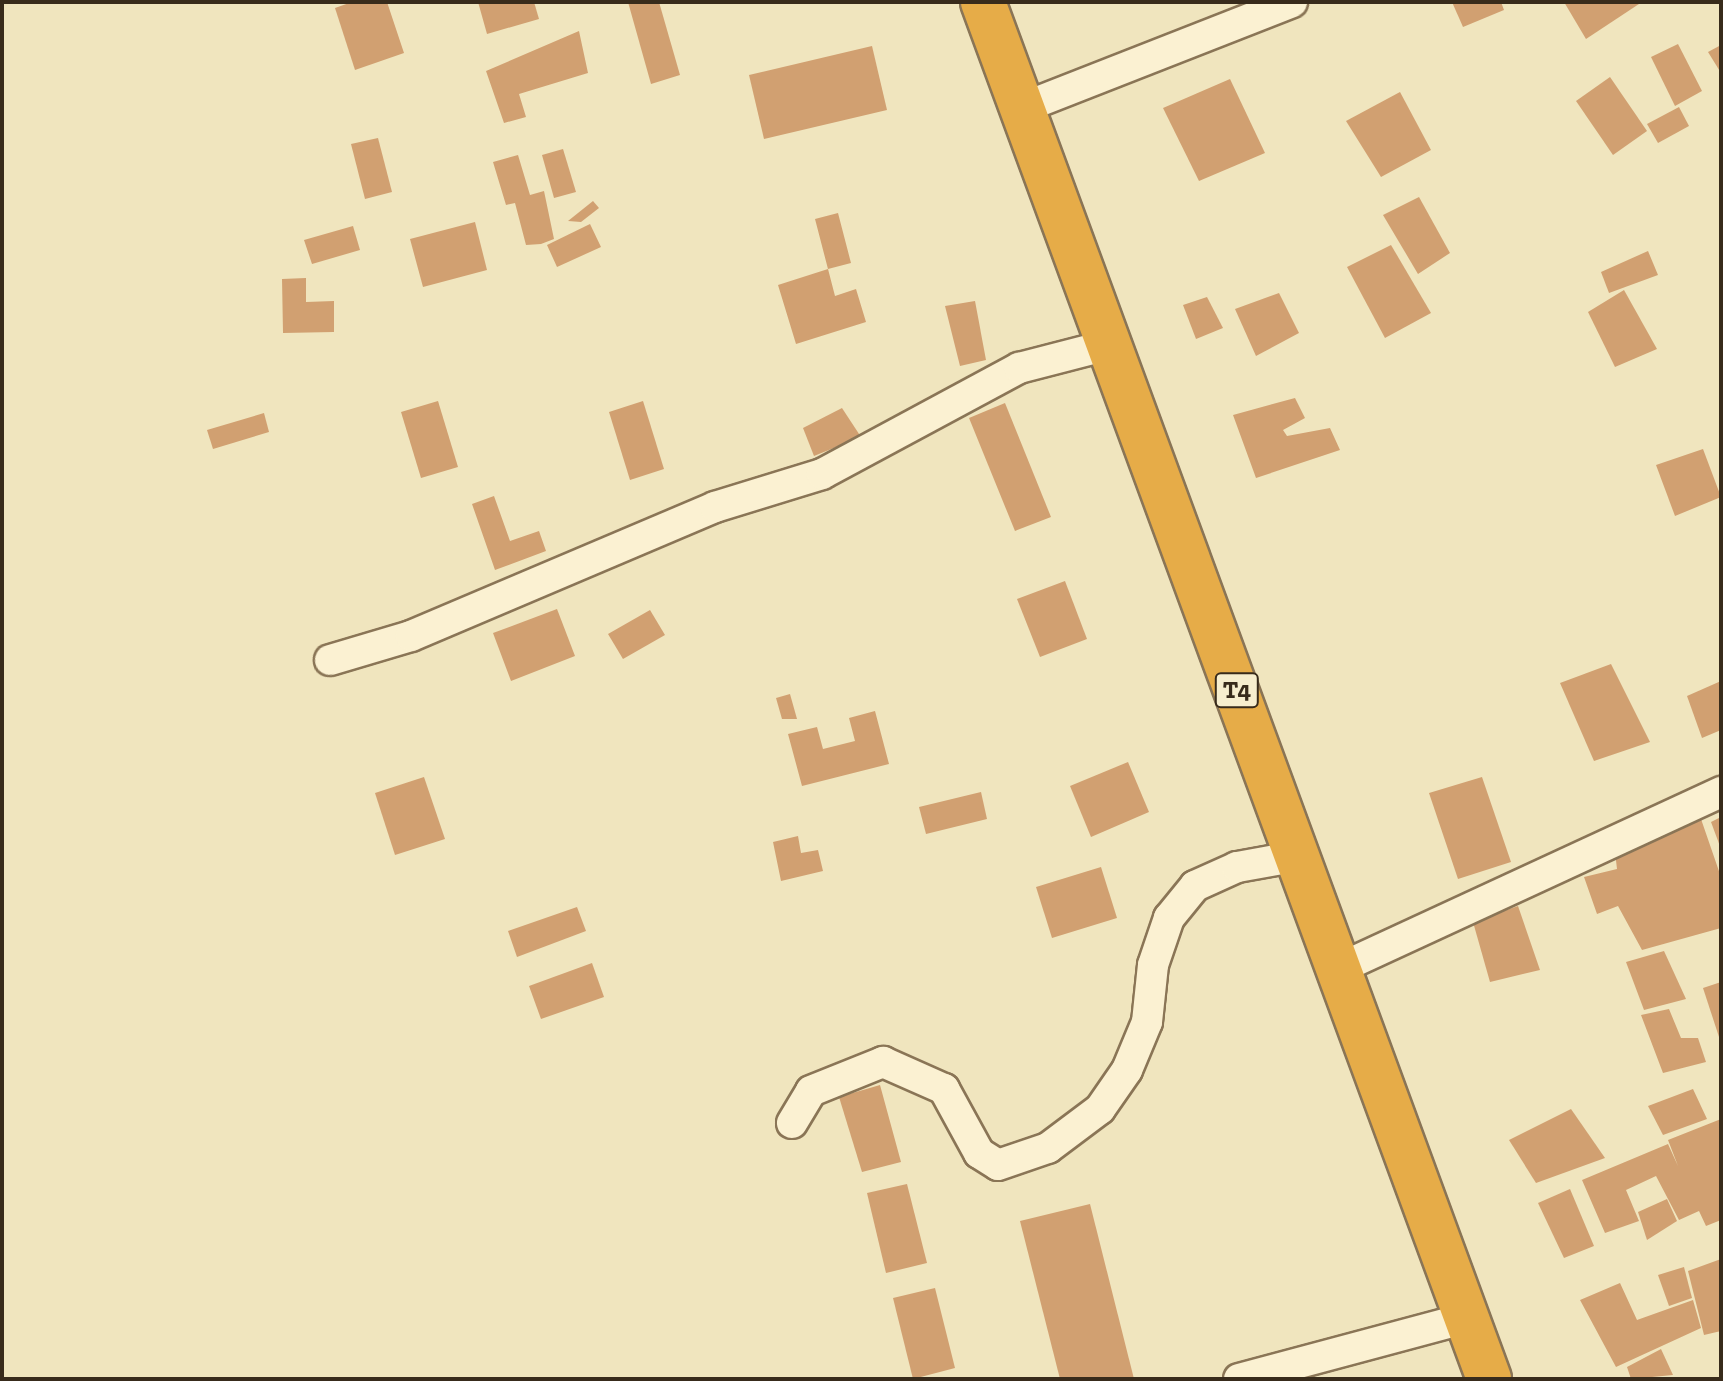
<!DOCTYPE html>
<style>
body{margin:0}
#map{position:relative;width:1723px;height:1381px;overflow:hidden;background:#f0e5be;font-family:"Zilla Slab",serif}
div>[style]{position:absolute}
.building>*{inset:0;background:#d1a071}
.roads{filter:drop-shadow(2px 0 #8a7556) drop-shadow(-2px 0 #8a7556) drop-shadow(0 2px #8a7556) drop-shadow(0 -2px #8a7556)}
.street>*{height:30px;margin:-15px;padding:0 15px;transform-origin:15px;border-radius:15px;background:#fbf1d2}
.highway>*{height:44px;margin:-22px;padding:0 22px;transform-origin:22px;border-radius:22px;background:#e6ac48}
span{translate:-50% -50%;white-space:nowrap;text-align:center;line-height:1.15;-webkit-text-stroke:8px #f7eece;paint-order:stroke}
.shield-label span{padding:2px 6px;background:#f7eece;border:2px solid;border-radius:6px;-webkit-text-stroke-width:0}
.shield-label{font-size:24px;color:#382b1b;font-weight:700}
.frame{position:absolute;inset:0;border:4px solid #382b1b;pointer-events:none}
</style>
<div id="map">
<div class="building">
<div style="clip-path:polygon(352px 2px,387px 2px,404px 53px,355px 70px,335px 8px)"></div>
<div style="clip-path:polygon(478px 2px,534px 2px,539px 19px,487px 34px)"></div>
<div style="clip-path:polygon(628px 2px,659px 2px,680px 75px,651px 84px)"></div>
<div style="clip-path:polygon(1452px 2px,1501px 2px,1504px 10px,1463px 27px)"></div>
<div style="clip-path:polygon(1564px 2px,1642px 2px,1586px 39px)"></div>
<div style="clip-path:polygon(579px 31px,588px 73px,519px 94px,526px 117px,504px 123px,486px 71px)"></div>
<div style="clip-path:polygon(1678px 44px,1702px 91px,1675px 106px,1651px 57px)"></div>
<div style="clip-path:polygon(1721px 45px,1721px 73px,1708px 52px)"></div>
<div style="clip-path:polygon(872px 46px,887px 110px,764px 139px,749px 75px)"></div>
<div style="clip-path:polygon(1610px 77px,1647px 131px,1613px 155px,1576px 101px)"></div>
<div style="clip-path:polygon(1230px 79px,1265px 153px,1199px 181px,1163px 108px)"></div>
<div style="clip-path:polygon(1400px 92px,1431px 150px,1381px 177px,1346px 121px)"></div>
<div style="clip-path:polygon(1679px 107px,1689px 126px,1658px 143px,1647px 124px)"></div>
<div style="clip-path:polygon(378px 138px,392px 192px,365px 199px,351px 144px)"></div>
<div style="clip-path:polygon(563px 149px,576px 192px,554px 198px,542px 155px)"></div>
<div style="clip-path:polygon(518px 155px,530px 195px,544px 191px,554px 239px,541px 244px,526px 245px,515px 203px,506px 205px,493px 162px)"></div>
<div style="clip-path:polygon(1419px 197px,1450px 253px,1418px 274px,1383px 215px)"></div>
<div style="clip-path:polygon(593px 201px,599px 208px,581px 222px,568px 221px)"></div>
<div style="clip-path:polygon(838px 213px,851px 263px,828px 269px,835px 296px,856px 289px,866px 322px,796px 344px,778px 285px,828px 269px,815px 219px)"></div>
<div style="clip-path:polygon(475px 222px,487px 270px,423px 287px,410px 239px)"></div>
<div style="clip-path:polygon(590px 224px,601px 247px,557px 267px,547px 245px)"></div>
<div style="clip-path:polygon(353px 226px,360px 250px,312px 264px,304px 240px)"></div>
<div style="clip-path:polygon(1391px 245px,1431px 313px,1385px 338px,1347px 267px)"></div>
<div style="clip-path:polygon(1648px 251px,1658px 275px,1609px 293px,1601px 272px)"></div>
<div style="clip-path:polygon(306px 278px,306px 302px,334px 301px,334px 332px,283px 333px,282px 279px)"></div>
<div style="clip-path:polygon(1624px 290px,1657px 349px,1615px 367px,1588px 312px)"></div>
<div style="clip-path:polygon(1279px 293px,1299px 333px,1256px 356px,1235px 309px)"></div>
<div style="clip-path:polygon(1207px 297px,1223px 328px,1196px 339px,1183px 305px)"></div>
<div style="clip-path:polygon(975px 301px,986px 360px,960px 366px,945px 306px)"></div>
<div style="clip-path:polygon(1295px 398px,1305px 418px,1283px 430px,1287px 436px,1330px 428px,1340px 450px,1256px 478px,1233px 415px)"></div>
<div style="clip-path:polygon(438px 401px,458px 467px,421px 478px,401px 412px)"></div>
<div style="clip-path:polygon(643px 401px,664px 469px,630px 480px,609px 412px)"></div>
<div style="clip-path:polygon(1005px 403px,1051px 517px,1015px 531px,969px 418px)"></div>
<div style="clip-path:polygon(842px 408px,861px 437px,814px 456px,803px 428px)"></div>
<div style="clip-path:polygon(264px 413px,269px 432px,213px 449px,207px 430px)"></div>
<div style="clip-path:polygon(1703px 449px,1721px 497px,1675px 516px,1656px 465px)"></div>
<div style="clip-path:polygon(494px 496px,510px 541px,539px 531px,546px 551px,495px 570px,472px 504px)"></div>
<div style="clip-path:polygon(1065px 581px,1087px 639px,1040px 657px,1017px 599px)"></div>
<div style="clip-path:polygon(557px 609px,575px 656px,511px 681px,493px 633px)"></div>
<div style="clip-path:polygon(650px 610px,665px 635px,623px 659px,608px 634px)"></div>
<div style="clip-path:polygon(1611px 664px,1650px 742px,1594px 761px,1560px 683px)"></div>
<div style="clip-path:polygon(1721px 681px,1721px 730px,1702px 738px,1687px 696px)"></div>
<div style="clip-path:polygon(790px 694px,797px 719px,782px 719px,776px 698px)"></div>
<div style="clip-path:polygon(875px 711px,889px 764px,802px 786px,788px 734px,817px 727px,823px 749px,855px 741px,849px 718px)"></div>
<div style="clip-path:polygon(1128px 762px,1149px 812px,1091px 837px,1070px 786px)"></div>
<div style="clip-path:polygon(424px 777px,445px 839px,395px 855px,375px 793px)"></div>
<div style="clip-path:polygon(1482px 777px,1511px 862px,1458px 879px,1429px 793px)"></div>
<div style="clip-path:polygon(981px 792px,987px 819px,926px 834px,919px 807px)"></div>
<div style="clip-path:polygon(1721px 817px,1721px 849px,1711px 822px)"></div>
<div style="clip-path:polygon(1701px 819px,1721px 877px,1721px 928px,1642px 950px,1618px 906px,1597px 914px,1584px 877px,1617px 869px,1615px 852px)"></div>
<div style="clip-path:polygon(798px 836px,801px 853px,818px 850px,823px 871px,781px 881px,773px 842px)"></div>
<div style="clip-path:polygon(1101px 867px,1117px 918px,1052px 938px,1036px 887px)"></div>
<div style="clip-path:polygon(1518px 906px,1540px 970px,1490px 982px,1473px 922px)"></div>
<div style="clip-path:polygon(577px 907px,586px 931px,517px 957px,508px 931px)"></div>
<div style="clip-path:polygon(1664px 951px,1686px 999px,1644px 1010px,1626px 962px)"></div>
<div style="clip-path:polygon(592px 963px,604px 997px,541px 1019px,529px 986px)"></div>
<div style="clip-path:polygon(1721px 982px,1721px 1039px,1720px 1040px,1703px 988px)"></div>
<div style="clip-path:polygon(1669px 1009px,1681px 1038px,1698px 1038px,1706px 1062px,1663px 1073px,1641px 1015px)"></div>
<div style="clip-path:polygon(880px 1085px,901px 1162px,862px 1172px,839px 1097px)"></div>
<div style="clip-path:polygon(1693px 1089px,1707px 1119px,1663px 1135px,1648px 1106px)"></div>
<div style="clip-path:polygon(1571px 1109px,1605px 1158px,1536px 1183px,1509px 1140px)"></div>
<div style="clip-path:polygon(1721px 1119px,1721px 1220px,1706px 1226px,1699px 1211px,1679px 1220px,1656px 1176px,1626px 1190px,1639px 1221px,1605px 1233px,1582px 1180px,1668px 1144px,1678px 1166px,1668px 1140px)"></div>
<div style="clip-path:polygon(907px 1184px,927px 1263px,886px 1273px,867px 1193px)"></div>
<div style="clip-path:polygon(1570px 1189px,1594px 1246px,1564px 1258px,1538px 1203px)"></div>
<div style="clip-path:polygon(1667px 1199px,1677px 1221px,1647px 1240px,1638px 1212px)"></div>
<div style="clip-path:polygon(1090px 1204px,1134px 1379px,1060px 1379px,1020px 1221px)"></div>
<div style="clip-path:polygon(1721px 1259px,1721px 1331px,1704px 1335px,1688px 1271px)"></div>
<div style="clip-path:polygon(1684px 1267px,1692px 1298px,1669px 1306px,1658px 1275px)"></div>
<div style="clip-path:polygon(1620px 1283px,1637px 1320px,1693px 1300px,1701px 1328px,1616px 1367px,1580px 1300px)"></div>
<div style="clip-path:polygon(935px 1288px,955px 1368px,913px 1379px,893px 1298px)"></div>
<div style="clip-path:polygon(1661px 1349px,1673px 1375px,1631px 1379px,1627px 1367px)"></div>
</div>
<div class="roads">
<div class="street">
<div style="left:1022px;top:108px;width:290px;rotate:-21.4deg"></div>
<div style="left:330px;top:660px;width:84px;rotate:-16.5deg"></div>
<div style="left:411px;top:636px;width:330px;rotate:-23deg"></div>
<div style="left:715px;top:507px;width:112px;rotate:-17.1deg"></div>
<div style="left:822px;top:474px;width:224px;rotate:-28.3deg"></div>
<div style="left:1019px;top:368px;width:92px;rotate:-14.5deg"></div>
<div style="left:1340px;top:968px;width:420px;rotate:-24.8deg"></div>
<div style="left:792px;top:1123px;width:37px;rotate:-59deg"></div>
<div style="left:811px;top:1091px;width:78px;rotate:-21.9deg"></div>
<div style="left:883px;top:1062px;width:67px;rotate:23.9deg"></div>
<div style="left:944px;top:1089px;width:73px;rotate:61.3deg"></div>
<div style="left:979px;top:1153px;width:22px;rotate:32deg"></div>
<div style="left:998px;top:1165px;width:53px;rotate:-18.8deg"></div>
<div style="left:1048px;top:1148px;width:65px;rotate:-36.9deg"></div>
<div style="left:1100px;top:1109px;width:47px;rotate:-55.3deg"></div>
<div style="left:1127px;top:1070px;width:52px;rotate:-67.4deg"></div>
<div style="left:1147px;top:1022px;width:57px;rotate:-84deg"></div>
<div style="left:1153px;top:965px;width:50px;rotate:-71.2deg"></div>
<div style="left:1169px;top:918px;width:41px;rotate:-50.9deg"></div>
<div style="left:1195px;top:886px;width:46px;rotate:-24.3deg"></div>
<div style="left:1237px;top:867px;width:62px;rotate:-10.2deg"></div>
<div style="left:1239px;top:1379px;width:236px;rotate:-15deg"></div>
</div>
<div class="highway">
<div style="left:983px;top:2px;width:1467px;rotate:69.82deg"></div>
</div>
</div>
<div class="shield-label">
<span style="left:1237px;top:690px">T4</span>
</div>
<div class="frame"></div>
</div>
